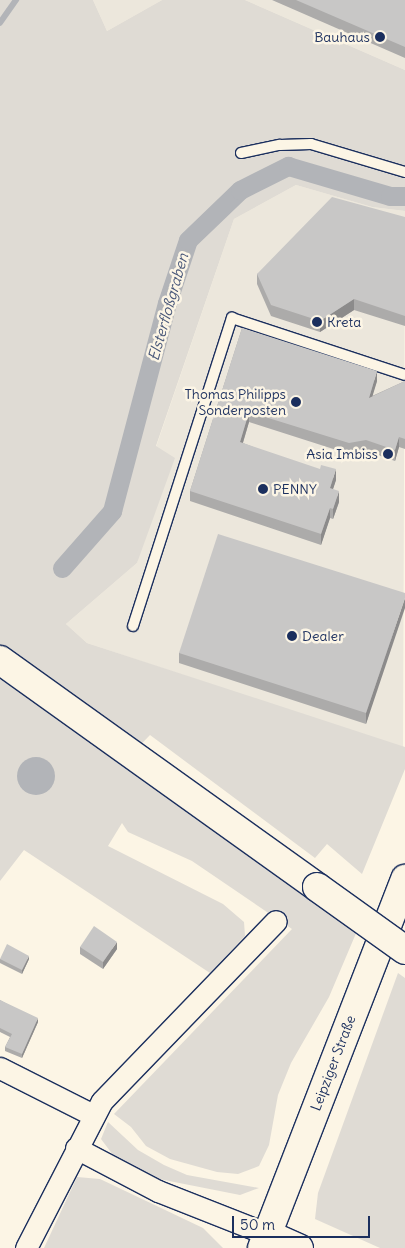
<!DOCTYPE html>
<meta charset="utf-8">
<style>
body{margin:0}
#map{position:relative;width:405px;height:1248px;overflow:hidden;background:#fcf5e5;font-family:Delius,sans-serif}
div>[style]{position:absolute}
.built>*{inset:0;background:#ece7dc}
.green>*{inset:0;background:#dfdbd4}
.water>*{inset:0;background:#b2b4b8}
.round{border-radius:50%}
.stream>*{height:5.5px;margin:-2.75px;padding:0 2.75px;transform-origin:2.75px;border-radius:2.75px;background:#b2b4b8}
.canal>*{height:19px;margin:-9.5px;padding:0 9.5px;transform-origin:9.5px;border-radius:9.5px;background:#b2b4b8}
.roads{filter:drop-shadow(1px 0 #1b2f5e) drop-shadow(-1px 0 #1b2f5e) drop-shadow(0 1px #1b2f5e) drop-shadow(0 -1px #1b2f5e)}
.lane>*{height:10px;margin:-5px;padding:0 5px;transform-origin:5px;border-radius:5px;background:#fcf5e5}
.street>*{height:21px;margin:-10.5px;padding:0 10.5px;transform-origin:10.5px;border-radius:10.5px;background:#fcf5e5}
.primary>*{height:28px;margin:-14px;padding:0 14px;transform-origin:14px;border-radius:14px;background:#fcf5e5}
.bridges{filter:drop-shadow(1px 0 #1b2f5e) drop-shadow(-1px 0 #1b2f5e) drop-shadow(0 1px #1b2f5e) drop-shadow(0 -1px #1b2f5e)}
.primary-bridge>*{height:28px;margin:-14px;padding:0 14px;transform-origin:14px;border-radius:14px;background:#fcf5e5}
.wall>*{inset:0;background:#acabaa}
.shaded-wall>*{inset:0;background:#8c8b8b}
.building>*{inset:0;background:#c8c7c6}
.dots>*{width:14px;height:14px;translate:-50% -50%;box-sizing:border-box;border:2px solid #fcf5e5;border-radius:50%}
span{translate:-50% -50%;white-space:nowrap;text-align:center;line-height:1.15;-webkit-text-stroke:5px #fcf5e5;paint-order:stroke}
.poi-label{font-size:14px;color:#1b2f5e}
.right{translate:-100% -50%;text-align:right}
.left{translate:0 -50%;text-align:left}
.street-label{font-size:14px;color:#1b2f5e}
.water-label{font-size:15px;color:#485779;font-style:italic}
.scale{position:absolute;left:232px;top:1216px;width:138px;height:22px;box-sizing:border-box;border:2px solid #1b2f5e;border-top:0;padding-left:6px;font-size:15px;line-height:18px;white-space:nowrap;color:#1b2f5e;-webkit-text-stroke:4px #fcf5e5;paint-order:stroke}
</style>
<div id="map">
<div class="built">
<div style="clip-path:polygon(93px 0,162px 0,107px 31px)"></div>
<div style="clip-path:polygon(245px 0,405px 0,405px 70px)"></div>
<div style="clip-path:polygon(296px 185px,372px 207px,405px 211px,403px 748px,87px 643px,66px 624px,137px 563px,156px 447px,234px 219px)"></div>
</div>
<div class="green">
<div style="clip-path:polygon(0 0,93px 0,107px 31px,162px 0,245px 0,405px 70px,405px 211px,372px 207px,296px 185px,234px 219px,156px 446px,175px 458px,137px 563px,66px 624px,87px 643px,405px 747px,405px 769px,362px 874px,327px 844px,315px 858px,150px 735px,123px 763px,357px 931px,329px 997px,291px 1063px,278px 1095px,269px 1145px,259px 1166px,238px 1174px,217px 1172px,170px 1159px,146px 1146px,131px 1127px,114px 1114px,292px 929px,192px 861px,128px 832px,122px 823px,108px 846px,223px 904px,244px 922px,245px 936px,210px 973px,24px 850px,0 881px)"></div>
<div style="clip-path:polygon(398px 973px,405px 978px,405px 1248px,380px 1248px,315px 1219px,318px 1193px)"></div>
<div style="clip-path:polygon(108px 1122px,138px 1150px,164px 1165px,187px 1175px,259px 1188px,240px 1195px,154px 1178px,116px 1159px,101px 1139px)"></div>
<div style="clip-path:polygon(77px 1177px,100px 1179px,203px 1228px,223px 1248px,44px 1248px)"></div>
</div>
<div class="water">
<div class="round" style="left:17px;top:757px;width:38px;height:38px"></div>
</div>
<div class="stream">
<div style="left:0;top:23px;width:28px;rotate:-55deg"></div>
</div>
<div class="canal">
<div style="left:62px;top:568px;width:76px;rotate:-48.7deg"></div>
<div style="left:112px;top:511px;width:215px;rotate:-75.2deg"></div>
<div style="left:167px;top:303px;width:66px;rotate:-71.6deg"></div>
<div style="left:188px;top:240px;width:72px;rotate:-43.9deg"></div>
<div style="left:240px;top:190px;width:54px;rotate:-26.6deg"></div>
<div style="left:288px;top:166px;width:106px;rotate:16.4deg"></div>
<div style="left:390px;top:196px;width:15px"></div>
</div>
<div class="roads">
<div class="lane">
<div style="left:241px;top:153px;width:40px;rotate:-12deg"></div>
<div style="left:280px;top:145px;width:31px;rotate:-2deg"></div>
<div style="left:311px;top:144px;width:98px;rotate:16.6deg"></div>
<div style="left:133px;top:626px;width:324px;rotate:-72.2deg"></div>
<div style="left:232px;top:318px;width:182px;rotate:18.2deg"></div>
</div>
<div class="street">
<div style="left:0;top:1068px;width:104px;rotate:26.8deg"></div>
<div style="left:76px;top:1148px;width:93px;rotate:27.7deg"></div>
<div style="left:158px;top:1191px;width:117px;rotate:21.5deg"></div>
<div style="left:26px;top:1248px;width:165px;rotate:-62.7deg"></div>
<div style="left:102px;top:1101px;width:250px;rotate:-46deg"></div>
</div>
<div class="primary">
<div style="left:0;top:660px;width:390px;rotate:35.6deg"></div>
<div style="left:267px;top:1234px;width:35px;rotate:24deg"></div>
<div style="left:262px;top:1248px;width:396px;rotate:-68.8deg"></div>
</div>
</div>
<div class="bridges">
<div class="primary-bridge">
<div style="left:317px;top:887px;width:108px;rotate:35.6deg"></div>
</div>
</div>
<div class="wall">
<div style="clip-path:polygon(272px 0,405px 0,405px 58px)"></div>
<div style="clip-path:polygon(405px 217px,405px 326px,354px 310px,320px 332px,271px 316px,257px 284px,257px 274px)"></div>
<div style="clip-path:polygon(242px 328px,377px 381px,372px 396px,405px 381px,405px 449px,399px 447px,395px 461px,366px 451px,349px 454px,249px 422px,243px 443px,336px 480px,333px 489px,339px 502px,333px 519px,330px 518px,321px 545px,190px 501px,190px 491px)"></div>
<div style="clip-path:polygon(405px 593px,366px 724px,179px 663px,179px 653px)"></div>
<div style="clip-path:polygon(80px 947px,117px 949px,103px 969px,80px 954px)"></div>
<div style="clip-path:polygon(0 959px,29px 959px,22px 974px,0 963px)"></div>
<div style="clip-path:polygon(0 1000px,38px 1022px,22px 1058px,5px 1051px,5px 1047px,10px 1037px,0 1032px)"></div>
</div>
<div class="shaded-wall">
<div style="clip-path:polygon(354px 299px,354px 310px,320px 332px,320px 321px)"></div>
<div style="clip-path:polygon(377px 371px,377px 381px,369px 408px,369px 398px)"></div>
<div style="clip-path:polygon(249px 412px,249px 422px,240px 452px,240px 442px)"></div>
<div style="clip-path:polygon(399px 437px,399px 447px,395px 461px,395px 450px)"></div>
<div style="clip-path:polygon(336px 469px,336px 480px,330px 498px,330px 488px)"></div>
<div style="clip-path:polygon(339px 491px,339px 502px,333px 519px,333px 509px)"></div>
<div style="clip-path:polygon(330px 508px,330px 518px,321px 545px,321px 534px)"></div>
<div style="clip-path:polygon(405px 598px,405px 608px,366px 724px,366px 713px)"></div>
<div style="clip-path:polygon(117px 942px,117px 949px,103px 969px,103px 962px)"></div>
<div style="clip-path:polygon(29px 956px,29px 959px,22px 974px,22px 970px)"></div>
<div style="clip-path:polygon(38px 1018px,38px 1022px,22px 1058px,22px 1054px)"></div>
</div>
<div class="building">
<div style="clip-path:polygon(296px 0,405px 0,405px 47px)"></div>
<div style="clip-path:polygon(332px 197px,405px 217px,405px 316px,354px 299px,320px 321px,271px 305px,257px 274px)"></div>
<div style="clip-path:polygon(242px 328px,377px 371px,369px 398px,405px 381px,405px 439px,399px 437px,395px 450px,366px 440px,349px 443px,249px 412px,240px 442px,320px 469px,321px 465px,336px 469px,330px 488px,339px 491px,333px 509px,330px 508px,321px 534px,190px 491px)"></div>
<div style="clip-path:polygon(218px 534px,405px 593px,405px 598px,366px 713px,179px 653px)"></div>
<div style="clip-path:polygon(94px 926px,117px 942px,103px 962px,80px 947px)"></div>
<div style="clip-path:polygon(7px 944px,29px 956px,22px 970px,0 959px)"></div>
<div style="clip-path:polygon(0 1000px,38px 1018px,22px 1054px,5px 1047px,12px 1034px,0 1028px)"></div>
</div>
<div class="dots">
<div style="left:380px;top:37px;background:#1b2f5e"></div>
<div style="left:317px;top:322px;background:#1b2f5e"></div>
<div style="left:296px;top:402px;background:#1b2f5e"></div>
<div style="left:388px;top:454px;background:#1b2f5e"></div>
<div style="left:263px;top:489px;background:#1b2f5e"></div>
<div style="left:292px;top:636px;background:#1b2f5e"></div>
</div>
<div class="poi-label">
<span class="right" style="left:370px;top:37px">Bauhaus</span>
<span class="left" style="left:327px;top:322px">Kreta</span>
<span class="right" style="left:286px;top:402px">Thomas Philipps<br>Sonderposten</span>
<span class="right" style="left:378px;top:454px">Asia Imbiss</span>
<span class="left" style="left:273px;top:489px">PENNY</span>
<span class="left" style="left:302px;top:636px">Dealer</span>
</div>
<div class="street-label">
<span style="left:333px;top:1063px;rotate:-69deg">Leipziger Straße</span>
</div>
<div class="water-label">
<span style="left:168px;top:307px;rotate:-74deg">Elsterfloßgraben</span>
</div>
<div class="scale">50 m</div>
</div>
